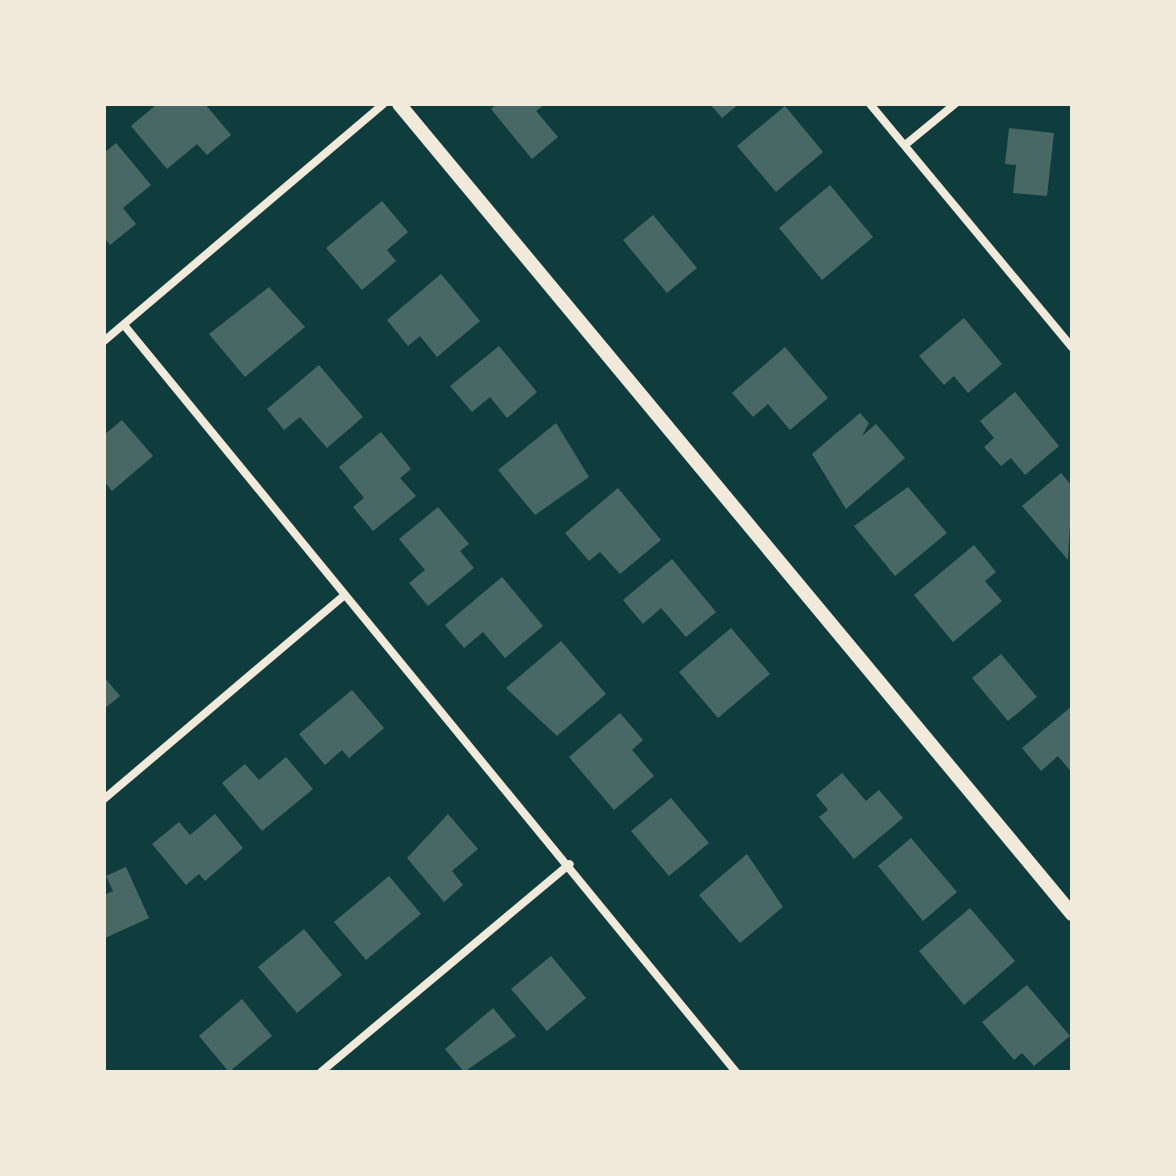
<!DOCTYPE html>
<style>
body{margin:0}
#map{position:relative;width:1176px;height:1176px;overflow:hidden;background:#0f3d3e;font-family:Manrope,sans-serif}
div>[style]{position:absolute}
.building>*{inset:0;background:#486865}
.minor>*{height:8px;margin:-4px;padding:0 4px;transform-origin:4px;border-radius:4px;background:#f1e9da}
.tertiary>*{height:14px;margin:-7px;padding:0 7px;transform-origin:7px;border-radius:7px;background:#f1e9da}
span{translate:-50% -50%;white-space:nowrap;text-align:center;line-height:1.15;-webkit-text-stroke:7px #f1e9da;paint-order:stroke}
.frame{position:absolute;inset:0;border:106px solid #f1e9da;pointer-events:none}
</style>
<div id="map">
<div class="building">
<div style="clip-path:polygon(157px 104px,205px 104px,231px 135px,207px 155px,197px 144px,167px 169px,131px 126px)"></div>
<div style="clip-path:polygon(497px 104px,545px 104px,536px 111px,558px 137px,532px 159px,491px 109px)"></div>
<div style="clip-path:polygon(710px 104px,739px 104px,722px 118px)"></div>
<div style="clip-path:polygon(785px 106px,823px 152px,776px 192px,737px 146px)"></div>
<div style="clip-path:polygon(1009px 128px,1054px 133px,1047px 196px,1013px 193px,1016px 165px,1005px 164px)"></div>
<div style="clip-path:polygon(116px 143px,151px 185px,123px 208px,136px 224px,110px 245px,104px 237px,104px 153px)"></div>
<div style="clip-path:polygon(830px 185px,873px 237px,822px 280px,779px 228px)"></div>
<div style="clip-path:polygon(382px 201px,408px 232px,387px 250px,396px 261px,362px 290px,326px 248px)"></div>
<div style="clip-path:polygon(653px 215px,697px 268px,667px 293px,623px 240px)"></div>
<div style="clip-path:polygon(441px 274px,480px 321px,437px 357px,420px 336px,408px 346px,387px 320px)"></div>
<div style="clip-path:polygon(269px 287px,305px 327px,245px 377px,209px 334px)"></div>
<div style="clip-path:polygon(964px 318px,1002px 364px,968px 393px,954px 376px,944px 385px,919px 356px)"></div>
<div style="clip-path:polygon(499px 346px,537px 392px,507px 418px,490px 397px,472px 412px,450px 386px)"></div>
<div style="clip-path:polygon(785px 347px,828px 398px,790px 430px,768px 404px,753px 417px,732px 393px)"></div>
<div style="clip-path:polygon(319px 365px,363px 417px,327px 448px,300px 417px,284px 430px,267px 409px)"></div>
<div style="clip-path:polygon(1015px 392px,1059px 446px,1025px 475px,1011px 458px,1001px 466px,984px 447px,994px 438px,980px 421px)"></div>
<div style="clip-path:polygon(860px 413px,869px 423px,862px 436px,876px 424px,905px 458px,846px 509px,812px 454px)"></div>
<div style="clip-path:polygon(122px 420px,153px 456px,112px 491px,104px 481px,104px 435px)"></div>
<div style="clip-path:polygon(556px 423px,589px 477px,535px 515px,498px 470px)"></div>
<div style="clip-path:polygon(381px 432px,411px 469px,400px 478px,416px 496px,373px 531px,353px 507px,364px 498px,339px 467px)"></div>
<div style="clip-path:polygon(1061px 473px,1072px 486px,1068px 560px,1022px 506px)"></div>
<div style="clip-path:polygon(908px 487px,947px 533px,895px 576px,854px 526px)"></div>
<div style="clip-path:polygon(618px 488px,661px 540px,620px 574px,600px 552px,589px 561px,565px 533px)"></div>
<div style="clip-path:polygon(438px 507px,469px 544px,460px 551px,474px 568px,428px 606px,409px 583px,425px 570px,399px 539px)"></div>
<div style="clip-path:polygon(974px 545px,996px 572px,985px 581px,1002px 601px,953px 642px,914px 595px)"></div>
<div style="clip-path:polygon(672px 559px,716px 612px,686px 637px,661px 608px,643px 624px,623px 600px)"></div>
<div style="clip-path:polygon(502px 577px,543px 626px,505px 658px,483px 632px,464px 648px,445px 625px)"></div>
<div style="clip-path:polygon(731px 628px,770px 674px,718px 718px,679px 672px)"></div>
<div style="clip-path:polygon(561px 641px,606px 694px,557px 736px,506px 688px)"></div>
<div style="clip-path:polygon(1001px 654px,1037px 697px,1008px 721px,972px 678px)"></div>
<div style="clip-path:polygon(104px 677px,120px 696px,104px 709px)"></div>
<div style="clip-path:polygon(352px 690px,384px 728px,349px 758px,342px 750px,325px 765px,299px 734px)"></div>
<div style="clip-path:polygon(1072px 706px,1072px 773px,1058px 756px,1041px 771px,1022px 748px)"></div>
<div style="clip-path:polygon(620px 713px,643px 740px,632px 750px,654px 776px,614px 810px,569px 757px)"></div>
<div style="clip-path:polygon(286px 757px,313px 789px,262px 831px,222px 783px,245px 764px,259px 780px)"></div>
<div style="clip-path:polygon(842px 773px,866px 801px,879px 790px,903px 818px,854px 859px,819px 817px,828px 810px,816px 795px)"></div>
<div style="clip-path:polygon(671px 798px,709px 843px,669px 876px,631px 831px)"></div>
<div style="clip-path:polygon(215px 814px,243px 848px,205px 881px,199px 874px,186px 885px,152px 844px,179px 822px,190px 835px)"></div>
<div style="clip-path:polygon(448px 814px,478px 849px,452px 871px,463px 885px,444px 902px,407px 858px)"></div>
<div style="clip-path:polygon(911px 838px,957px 892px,923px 921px,878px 866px)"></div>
<div style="clip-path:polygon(747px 854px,783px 907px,740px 943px,699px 895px)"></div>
<div style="clip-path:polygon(126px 867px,149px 918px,105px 938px,104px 895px,113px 891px,106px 876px)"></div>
<div style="clip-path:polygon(389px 876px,421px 914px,366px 960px,334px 922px)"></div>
<div style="clip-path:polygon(970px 908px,1015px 961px,964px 1005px,919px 951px)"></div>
<div style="clip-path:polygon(304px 929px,342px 975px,297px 1013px,258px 967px)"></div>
<div style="clip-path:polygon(551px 956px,586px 998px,547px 1031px,511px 989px)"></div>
<div style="clip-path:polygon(1027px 985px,1070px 1036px,1034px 1066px,1022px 1053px,1014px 1060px,982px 1022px)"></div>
<div style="clip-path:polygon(242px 999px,272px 1036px,229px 1072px,199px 1036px)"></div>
<div style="clip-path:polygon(493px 1008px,516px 1036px,464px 1072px,445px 1049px)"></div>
</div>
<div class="minor">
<div style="left:870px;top:104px;width:316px;rotate:50.3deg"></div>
<div style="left:905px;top:145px;width:65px;rotate:-39.4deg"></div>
<div style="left:124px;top:325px;width:966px;rotate:50.67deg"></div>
<div style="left:104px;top:341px;width:366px;rotate:-40.3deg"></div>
<div style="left:104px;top:799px;width:312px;rotate:-40.3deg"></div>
<div style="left:321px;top:1072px;width:324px;rotate:-39.9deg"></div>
</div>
<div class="tertiary">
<div style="left:399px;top:104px;width:1053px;rotate:50.28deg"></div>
</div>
<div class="frame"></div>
</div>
